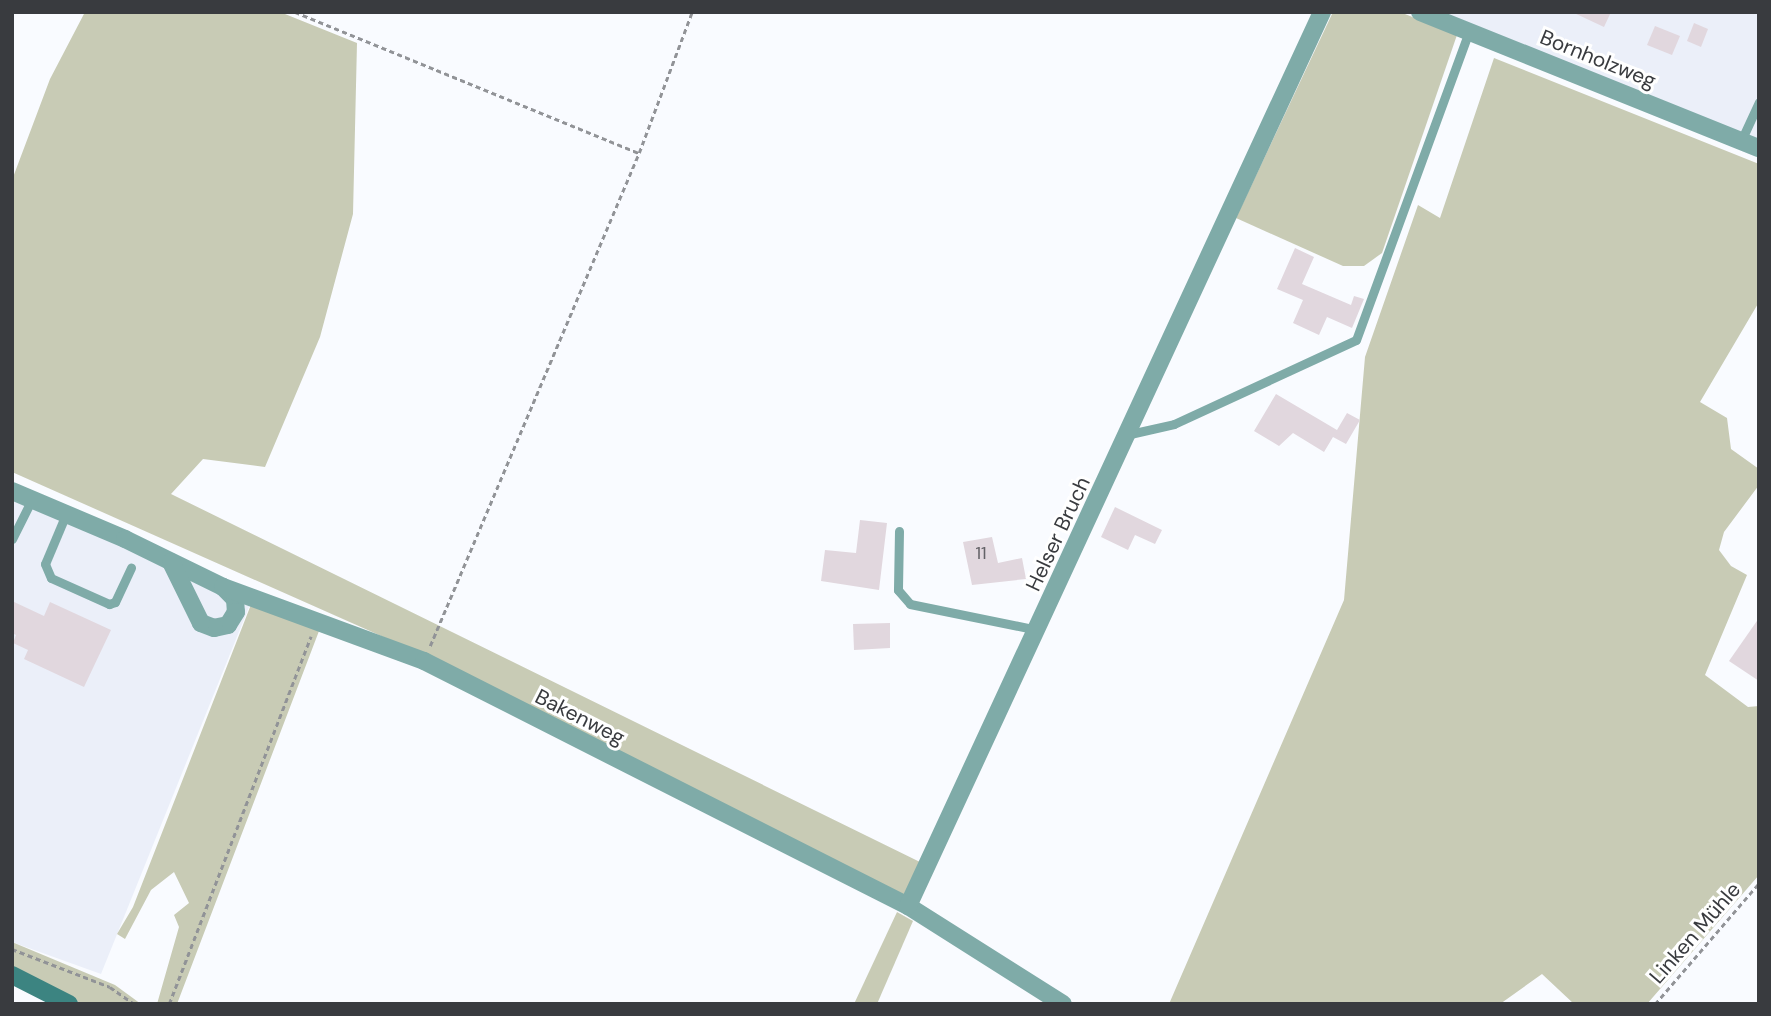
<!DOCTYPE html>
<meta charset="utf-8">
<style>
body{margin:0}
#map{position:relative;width:1771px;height:1016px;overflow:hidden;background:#f9fbff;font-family:"DM Sans",sans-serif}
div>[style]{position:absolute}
.built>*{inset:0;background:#ebeff9}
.green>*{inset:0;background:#c8cbb5}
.building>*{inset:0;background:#e1d7de}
.path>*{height:2.5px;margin-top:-1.25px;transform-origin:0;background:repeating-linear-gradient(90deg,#919397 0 5px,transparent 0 8.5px)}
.lane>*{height:9px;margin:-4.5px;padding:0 4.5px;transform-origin:4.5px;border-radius:4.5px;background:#7faba8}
.street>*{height:18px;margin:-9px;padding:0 9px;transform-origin:9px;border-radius:9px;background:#7faba8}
.secondary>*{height:18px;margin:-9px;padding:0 9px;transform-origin:9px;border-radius:9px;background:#3c8481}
span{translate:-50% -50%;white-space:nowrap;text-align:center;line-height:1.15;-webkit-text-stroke:6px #fff;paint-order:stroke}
.number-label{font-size:18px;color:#636267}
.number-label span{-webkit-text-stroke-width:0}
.street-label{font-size:21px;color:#393b3f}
.frame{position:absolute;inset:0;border:14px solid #393b3f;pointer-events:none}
</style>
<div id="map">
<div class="built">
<div style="clip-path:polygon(1446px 12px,1759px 12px,1759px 140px,1445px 14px)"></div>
<div style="clip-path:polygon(12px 498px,253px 597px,101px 974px,12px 942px)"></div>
</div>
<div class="green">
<div style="clip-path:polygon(85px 12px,280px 12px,357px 43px,353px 214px,320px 337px,265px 467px,203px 459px,171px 494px,922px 863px,907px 898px,433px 659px,12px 472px,12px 180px,50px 79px)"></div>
<div style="clip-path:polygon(1333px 12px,1400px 12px,1457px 35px,1382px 253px,1364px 266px,1343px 266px,1236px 218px)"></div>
<div style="clip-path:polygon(1494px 58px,1759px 164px,1759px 302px,1700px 402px,1727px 418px,1731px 449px,1759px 469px,1759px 485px,1724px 532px,1719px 550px,1731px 566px,1747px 575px,1705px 675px,1748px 707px,1759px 706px,1759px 875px,1647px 1004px,1574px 1004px,1542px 974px,1500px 1004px,1169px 1004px,1344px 600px,1365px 357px,1418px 205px,1440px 218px)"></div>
<div style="clip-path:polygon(252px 602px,319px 631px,177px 1004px,157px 1004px,179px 927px,174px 915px,189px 903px,174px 872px,151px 890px,125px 939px,117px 934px,133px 907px)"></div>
<div style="clip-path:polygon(897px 912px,913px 921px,877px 1004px,854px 1004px)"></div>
<div style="clip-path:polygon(12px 942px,115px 985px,141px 1004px,82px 1004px,12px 966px)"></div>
</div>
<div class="building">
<div style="clip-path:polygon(1572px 12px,1611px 12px,1604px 27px)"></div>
<div style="clip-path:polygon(1694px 23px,1708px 29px,1701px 47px,1687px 41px)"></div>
<div style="clip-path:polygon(1655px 26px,1680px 36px,1672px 55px,1647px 45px)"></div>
<div style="clip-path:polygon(1295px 248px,1314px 257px,1302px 284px,1351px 305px,1354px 296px,1364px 299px,1352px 328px,1327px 317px,1319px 335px,1293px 323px,1303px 300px,1277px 289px)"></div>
<div style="clip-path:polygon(1276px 394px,1337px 430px,1347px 413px,1360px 420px,1346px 444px,1333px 437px,1324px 452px,1293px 433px,1279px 446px,1254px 431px)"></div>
<div style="clip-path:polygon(1115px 507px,1162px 530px,1155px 544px,1135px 535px,1128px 550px,1101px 537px)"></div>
<div style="clip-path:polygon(860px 520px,887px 523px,879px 590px,821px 581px,825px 550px,856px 553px)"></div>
<div style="clip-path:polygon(992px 537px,998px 563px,1022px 558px,1026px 579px,972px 585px,963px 542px)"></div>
<div style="clip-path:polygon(12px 601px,44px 616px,50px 602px,111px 630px,84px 687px,24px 659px,28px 650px,13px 643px,16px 635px,12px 633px)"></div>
<div style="clip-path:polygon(1759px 618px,1759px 681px,1729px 661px)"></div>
<div style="clip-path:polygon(890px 623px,890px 648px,854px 650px,853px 624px)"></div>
</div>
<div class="path">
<div style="left:295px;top:12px;width:372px;rotate:22.3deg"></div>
<div style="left:430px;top:646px;width:535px;rotate:-67.03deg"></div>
<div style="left:639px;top:153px;width:151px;rotate:-69.4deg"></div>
<div style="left:12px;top:949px;width:105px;rotate:21.2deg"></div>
<div style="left:110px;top:987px;width:29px;rotate:35deg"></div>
<div style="left:169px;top:1004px;width:394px;rotate:-68.9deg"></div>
<div style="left:1655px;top:1004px;width:160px;rotate:-49.3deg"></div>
</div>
<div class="lane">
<div style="left:1741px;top:141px;width:43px;rotate:-65.2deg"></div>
<div style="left:1130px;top:434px;width:45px;rotate:-12.8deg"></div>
<div style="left:1174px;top:424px;width:200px;rotate:-24.8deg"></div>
<div style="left:1356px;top:340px;width:328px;rotate:-69.9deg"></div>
<div style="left:66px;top:514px;width:54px;rotate:112.8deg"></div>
<div style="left:45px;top:564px;width:15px;rotate:67deg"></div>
<div style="left:51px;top:578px;width:64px;rotate:24.1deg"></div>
<div style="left:109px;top:604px;width:6px;rotate:-18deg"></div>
<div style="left:115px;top:602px;width:38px;rotate:-65deg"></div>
<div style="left:899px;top:531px;width:59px;rotate:91deg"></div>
<div style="left:898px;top:590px;width:18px;rotate:49deg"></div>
<div style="left:910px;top:604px;width:131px;rotate:11.5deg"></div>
<div style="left:12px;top:539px;width:45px;rotate:-63.4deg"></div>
</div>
<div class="street">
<div style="left:1420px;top:12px;width:365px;rotate:21.9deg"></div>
<div style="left:12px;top:491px;width:123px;rotate:23deg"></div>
<div style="left:125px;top:539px;width:109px;rotate:26.1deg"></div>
<div style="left:223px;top:587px;width:17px;rotate:45deg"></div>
<div style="left:235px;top:599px;width:13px;rotate:86deg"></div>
<div style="left:236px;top:612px;width:15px;rotate:122deg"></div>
<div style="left:228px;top:625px;width:14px;rotate:168deg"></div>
<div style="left:214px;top:628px;width:14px;rotate:-159deg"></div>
<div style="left:201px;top:623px;width:68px;rotate:-116.2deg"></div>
<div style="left:223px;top:587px;width:214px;rotate:20.2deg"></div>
<div style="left:424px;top:661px;width:542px;rotate:26.85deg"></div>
<div style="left:908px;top:906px;width:183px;rotate:32.3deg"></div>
<div style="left:908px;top:906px;width:985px;rotate:-65.15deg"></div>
</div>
<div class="secondary">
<div style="left:12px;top:975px;width:64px;rotate:27deg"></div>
</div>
<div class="number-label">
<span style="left:981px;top:553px">11</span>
</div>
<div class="street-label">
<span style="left:1598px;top:59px;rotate:22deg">Bornholzweg</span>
<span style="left:1058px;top:534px;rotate:-65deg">Helser Bruch</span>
<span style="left:580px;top:717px;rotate:27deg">Bakenweg</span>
<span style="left:1695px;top:933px;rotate:-49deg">Linken Mühle</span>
</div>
<div class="frame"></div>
</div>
